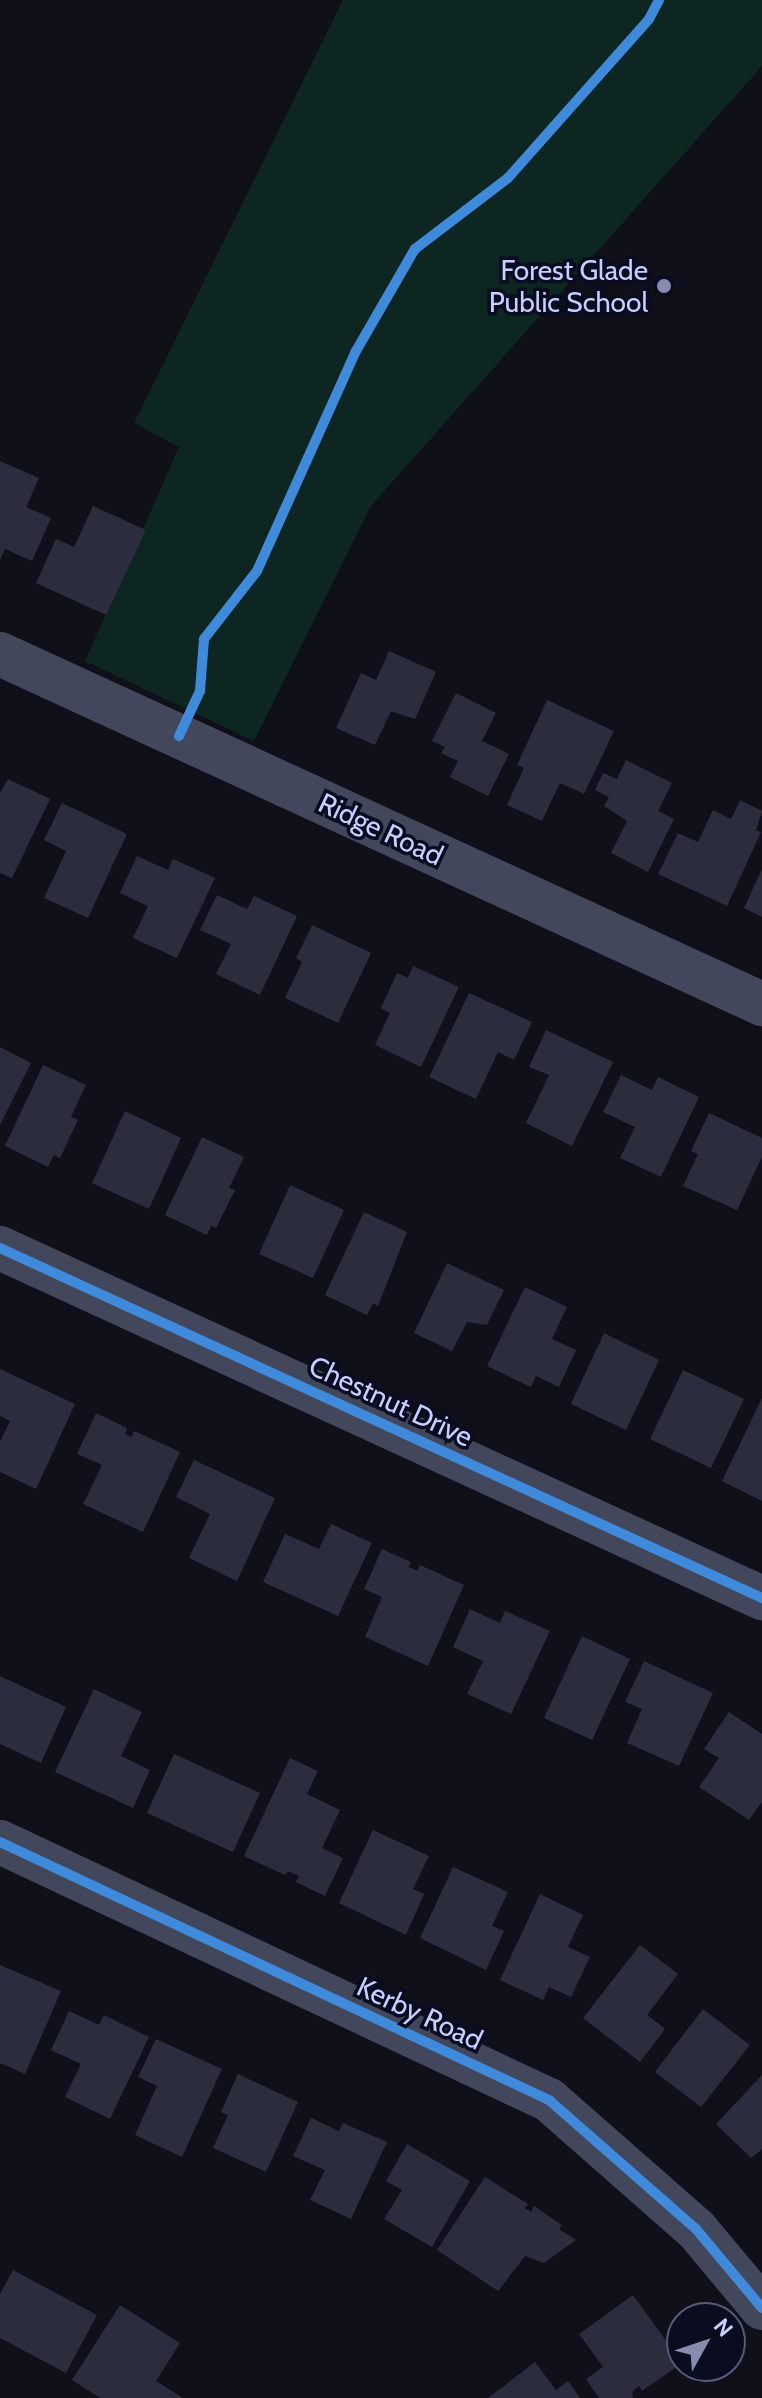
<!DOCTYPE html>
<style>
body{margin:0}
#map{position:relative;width:762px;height:2398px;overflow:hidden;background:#0f101a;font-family:Cabin,sans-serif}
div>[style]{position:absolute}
.green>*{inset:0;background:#0d2621}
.building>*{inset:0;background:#2b2d3e}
.minor>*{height:44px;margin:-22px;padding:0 22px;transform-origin:22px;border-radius:22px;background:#42475c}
.cycleway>*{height:10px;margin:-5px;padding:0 5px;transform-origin:5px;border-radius:5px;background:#408adc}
.dots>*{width:22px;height:22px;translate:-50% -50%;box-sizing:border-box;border:4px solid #0a0c1f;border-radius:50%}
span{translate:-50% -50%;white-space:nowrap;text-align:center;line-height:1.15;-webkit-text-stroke:7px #0a0c1f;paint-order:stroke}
.poi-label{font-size:28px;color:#c8cfff}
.right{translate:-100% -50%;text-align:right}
.street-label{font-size:28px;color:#c8cfff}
.north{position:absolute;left:666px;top:2302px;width:80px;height:80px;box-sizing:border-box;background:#0a0c1f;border:2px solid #565a79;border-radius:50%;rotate:50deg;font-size:22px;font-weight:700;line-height:32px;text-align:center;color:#c8cfff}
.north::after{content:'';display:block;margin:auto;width:28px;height:36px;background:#878caf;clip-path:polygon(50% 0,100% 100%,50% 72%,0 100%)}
</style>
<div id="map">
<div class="green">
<div style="clip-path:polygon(343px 0,762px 0,762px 66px,371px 506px,254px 741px,85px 661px,179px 447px,134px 423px)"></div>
</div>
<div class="building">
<div style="clip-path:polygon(0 461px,39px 478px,26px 507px,51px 518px,32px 561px,5px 549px,0 560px)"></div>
<div style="clip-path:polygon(93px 506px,146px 530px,106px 615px,36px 583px,56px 539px,74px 547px)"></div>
<div style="clip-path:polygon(389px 651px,436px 672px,415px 719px,391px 711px,375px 745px,336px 728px,361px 673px,376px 680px)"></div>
<div style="clip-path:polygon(456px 693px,496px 713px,482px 741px,509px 754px,488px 796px,450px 777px,458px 761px,441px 753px,445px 747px,432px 741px)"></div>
<div style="clip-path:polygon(547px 700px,614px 731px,584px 794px,560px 783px,542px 821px,507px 805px,524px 768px,517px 765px)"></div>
<div style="clip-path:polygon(626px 760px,672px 783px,658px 811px,674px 819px,648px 872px,611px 853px,627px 821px,604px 806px,609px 797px,595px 790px,603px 773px,617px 779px)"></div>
<div style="clip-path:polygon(8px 779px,50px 799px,12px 878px,0 873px,0 793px)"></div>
<div style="clip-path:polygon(740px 800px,762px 811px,756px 830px,761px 832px,727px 906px,658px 874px,678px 833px,698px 842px,713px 810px,731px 819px)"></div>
<div style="clip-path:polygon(62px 803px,127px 834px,88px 918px,44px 898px,66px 851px,44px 840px)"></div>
<div style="clip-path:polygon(137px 856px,168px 870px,173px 859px,215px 878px,177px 958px,133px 938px,148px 906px,120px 893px)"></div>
<div style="clip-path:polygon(762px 869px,762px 917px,744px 908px)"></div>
<div style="clip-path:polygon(217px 895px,247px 909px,254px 896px,297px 916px,260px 995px,216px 974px,231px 944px,200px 930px)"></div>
<div style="clip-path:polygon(312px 925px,371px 953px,338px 1023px,285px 998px,302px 962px,296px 958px)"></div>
<div style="clip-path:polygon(413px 966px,459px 987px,421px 1067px,375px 1045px,390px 1013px,381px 1008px,397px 973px,408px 978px)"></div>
<div style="clip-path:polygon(469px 993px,532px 1022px,514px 1060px,498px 1052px,476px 1099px,429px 1077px)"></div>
<div style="clip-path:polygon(546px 1030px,613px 1062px,572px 1146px,526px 1123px,549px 1075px,529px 1067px)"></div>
<div style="clip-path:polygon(0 1047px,31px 1063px,0 1125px)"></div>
<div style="clip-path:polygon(43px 1065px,86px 1085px,71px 1117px,78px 1120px,60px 1158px,54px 1155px,48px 1167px,5px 1146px)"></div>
<div style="clip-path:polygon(621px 1075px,652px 1090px,658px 1077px,699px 1097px,661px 1177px,620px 1158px,635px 1127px,603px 1112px)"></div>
<div style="clip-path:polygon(125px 1111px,181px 1138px,149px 1209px,92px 1183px)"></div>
<div style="clip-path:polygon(709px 1113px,762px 1138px,762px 1157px,737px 1210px,683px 1186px,698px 1154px,691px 1151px)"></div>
<div style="clip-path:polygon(202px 1137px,244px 1157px,229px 1188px,235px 1190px,216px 1228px,211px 1226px,207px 1235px,165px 1215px)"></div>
<div style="clip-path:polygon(290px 1185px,344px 1210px,313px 1278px,259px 1254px)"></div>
<div style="clip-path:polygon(364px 1212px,407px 1232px,378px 1306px,373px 1303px,367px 1315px,325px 1295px)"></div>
<div style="clip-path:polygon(447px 1263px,504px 1290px,487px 1325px,467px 1322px,452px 1351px,414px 1333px)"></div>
<div style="clip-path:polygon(525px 1287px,567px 1307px,552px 1339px,576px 1350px,559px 1387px,536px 1376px,531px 1387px,487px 1366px)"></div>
<div style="clip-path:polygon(604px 1333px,659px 1360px,626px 1430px,571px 1404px)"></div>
<div style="clip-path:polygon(0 1369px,75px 1404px,36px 1489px,0 1472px,0 1442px,10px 1421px,0 1416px)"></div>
<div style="clip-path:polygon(683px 1370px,744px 1399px,711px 1468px,650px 1439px)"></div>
<div style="clip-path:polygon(762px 1398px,762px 1501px,722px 1481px)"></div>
<div style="clip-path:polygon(96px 1413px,127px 1428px,125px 1434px,132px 1437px,134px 1431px,180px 1452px,143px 1532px,83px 1504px,102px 1465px,77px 1454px)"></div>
<div style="clip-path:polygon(194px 1460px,275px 1498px,237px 1581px,189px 1558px,210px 1514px,176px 1497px)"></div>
<div style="clip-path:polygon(331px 1524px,372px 1543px,338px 1616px,263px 1582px,285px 1534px,319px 1549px)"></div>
<div style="clip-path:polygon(382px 1549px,411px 1562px,409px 1567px,417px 1571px,420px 1565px,464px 1585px,428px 1666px,365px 1637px,382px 1597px,364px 1589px)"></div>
<div style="clip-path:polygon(470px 1609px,500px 1623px,505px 1611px,550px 1631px,511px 1714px,467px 1694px,483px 1661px,453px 1647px)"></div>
<div style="clip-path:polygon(582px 1636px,630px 1659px,592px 1740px,544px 1718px)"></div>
<div style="clip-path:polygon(644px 1661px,713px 1693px,679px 1766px,627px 1743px,642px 1709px,625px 1702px)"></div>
<div style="clip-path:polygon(0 1676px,66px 1707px,41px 1763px,0 1744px)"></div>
<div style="clip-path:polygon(94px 1689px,142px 1712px,121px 1756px,150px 1770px,133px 1808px,55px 1772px)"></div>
<div style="clip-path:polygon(729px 1712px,762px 1734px,762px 1802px,749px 1820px,699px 1787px,719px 1758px,704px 1749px)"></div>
<div style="clip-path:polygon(174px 1754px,260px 1793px,233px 1852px,147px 1813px)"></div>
<div style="clip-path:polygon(290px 1758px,318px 1771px,307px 1794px,340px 1810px,322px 1848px,343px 1858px,325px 1896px,296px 1882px,299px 1876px,288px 1871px,285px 1875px,244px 1856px)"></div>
<div style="clip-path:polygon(373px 1830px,429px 1856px,413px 1889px,424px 1894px,406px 1935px,339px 1903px)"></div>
<div style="clip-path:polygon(453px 1867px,508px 1892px,492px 1926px,504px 1931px,486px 1970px,420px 1938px)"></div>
<div style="clip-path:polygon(540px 1894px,583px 1915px,568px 1947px,590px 1957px,571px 1997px,549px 1987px,543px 2000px,500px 1980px)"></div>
<div style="clip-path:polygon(640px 1945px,678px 1974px,647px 2015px,665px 2029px,640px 2062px,583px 2018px)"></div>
<div style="clip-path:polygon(0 1965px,61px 1991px,25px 2074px,0 2063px)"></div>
<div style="clip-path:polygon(703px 2009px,750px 2045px,701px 2107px,655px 2072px)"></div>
<div style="clip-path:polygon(69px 2011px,99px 2025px,104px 2015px,149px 2037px,110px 2119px,65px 2097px,81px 2064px,51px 2050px)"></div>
<div style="clip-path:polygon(156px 2039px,222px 2069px,182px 2157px,135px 2135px,157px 2086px,138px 2077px)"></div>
<div style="clip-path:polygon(238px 2074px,298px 2102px,266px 2172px,213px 2148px,228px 2115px,221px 2112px)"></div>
<div style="clip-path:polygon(762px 2075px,762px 2149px,751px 2158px,716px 2124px)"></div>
<div style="clip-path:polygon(311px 2118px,339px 2131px,343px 2123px,387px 2142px,351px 2219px,310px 2200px,325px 2170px,293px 2156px)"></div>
<div style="clip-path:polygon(407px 2144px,470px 2181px,432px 2247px,384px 2219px,402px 2190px,386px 2181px)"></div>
<div style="clip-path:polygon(485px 2177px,528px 2204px,525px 2208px,531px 2212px,534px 2206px,562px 2225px,559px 2229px,576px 2240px,544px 2263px,525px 2256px,498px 2291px,437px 2250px)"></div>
<div style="clip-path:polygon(13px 2270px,97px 2315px,66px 2373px,0 2338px,0 2294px)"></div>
<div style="clip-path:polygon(633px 2295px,682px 2363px,642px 2391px,639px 2386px,632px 2392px,633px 2398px,599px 2398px,586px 2379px,603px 2367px,579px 2334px)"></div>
<div style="clip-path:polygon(120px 2305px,180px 2343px,156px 2381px,183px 2398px,100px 2398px,72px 2380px)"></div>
<div style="clip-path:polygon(535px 2362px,556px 2390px,568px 2381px,580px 2398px,488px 2398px)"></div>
</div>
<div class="minor">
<div style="left:0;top:654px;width:839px;rotate:24.67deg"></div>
<div style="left:0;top:1248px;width:839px;rotate:24.67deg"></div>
<div style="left:0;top:1842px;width:607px;rotate:25.17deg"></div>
<div style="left:549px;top:2100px;width:196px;rotate:41.3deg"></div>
<div style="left:696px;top:2229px;width:103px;rotate:50.1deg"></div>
</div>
<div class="cycleway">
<div style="left:179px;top:736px;width:50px;rotate:-65deg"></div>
<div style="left:200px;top:691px;width:52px;rotate:-85.6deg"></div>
<div style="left:204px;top:639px;width:86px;rotate:-52.1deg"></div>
<div style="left:257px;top:571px;width:241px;rotate:-65.8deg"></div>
<div style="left:356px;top:351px;width:118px;rotate:-60deg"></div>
<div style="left:415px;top:249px;width:117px;rotate:-37.4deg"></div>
<div style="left:508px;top:178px;width:213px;rotate:-48.4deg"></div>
<div style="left:649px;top:19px;width:21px;rotate:-62deg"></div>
<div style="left:0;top:1248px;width:839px;rotate:24.67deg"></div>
<div style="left:0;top:1842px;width:607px;rotate:25.17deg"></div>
<div style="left:549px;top:2100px;width:196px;rotate:41.3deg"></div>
<div style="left:696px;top:2229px;width:103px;rotate:50.1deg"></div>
</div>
<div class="dots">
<div style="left:664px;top:286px;background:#878caf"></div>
</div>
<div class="poi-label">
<span class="right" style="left:648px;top:286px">Forest Glade<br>Public School</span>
</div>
<div class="street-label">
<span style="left:381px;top:829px;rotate:25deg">Ridge Road</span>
<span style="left:391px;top:1401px;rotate:25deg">Chestnut Drive</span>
<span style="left:420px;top:2013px;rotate:25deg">Kerby Road</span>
</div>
<div class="north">N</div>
</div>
